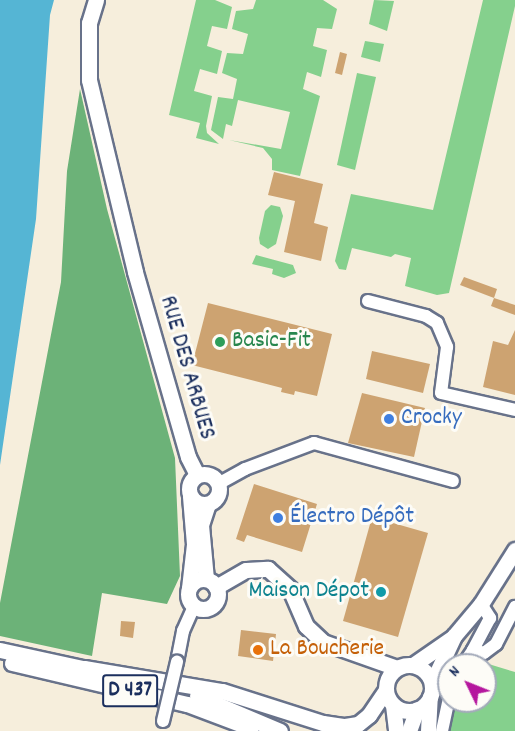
<!DOCTYPE html>
<meta charset="utf-8">
<style>
body{margin:0}
#map{position:relative;width:515px;height:731px;overflow:hidden;background:#f6eedc;font-family:Dekko,sans-serif}
div>[style]{position:absolute}
.green>*{inset:0;background:#85d08d}
.forest>*{inset:0;background:#6cb278}
.water>*{inset:0;background:#55b5d4}
.building>*{inset:0;background:#cda371}
.roads{filter:drop-shadow(2px 0 #68728a) drop-shadow(-2px 0 #68728a) drop-shadow(0 2px #68728a) drop-shadow(0 -2px #68728a)}
.minor>*{height:12px;margin:-6px;padding:0 6px;transform-origin:6px;border-radius:6px;background:#fff}
.major>*{height:15px;margin:-7.5px;padding:0 7.5px;transform-origin:7.5px;border-radius:7.5px;background:#fff}
.major>.ring{margin:-7.5px;padding:0;box-sizing:content-box;background:none;border:15px solid #fff;border-radius:50%}
.bridges{filter:drop-shadow(2px 0 #68728a) drop-shadow(-2px 0 #68728a) drop-shadow(0 2px #68728a) drop-shadow(0 -2px #68728a)}
.minor-bridge>*{height:12px;margin:-6px;padding:0 6px;transform-origin:6px;border-radius:6px;background:#fff}
.dots>*{width:16px;height:16px;translate:-50% -50%;box-sizing:border-box;border:3px solid #fdfcf7;border-radius:50%}
span{translate:-50% -50%;white-space:nowrap;text-align:center;line-height:1.15;-webkit-text-stroke:6px #fdfcf7;paint-order:stroke}
.shield-label span{padding:2px 4px;background:#fdfcf7;border:2px solid;border-radius:4px;-webkit-text-stroke-width:0}
.shield-label{font-size:22px;color:#1b2f5e;font-weight:700}
.leisure-label{font-size:24px;color:#27864d}
.left{translate:0 -50%;text-align:left}
.street-label{font-size:24px;color:#1b2f5e}
.shop-label{font-size:24px;color:#366cbe}
.culture-label{font-size:24px;color:#0d838f}
.right{translate:-100% -50%;text-align:right}
.food-label{font-size:24px;color:#c56008}
.north{position:absolute;left:437px;top:653px;width:60px;height:60px;box-sizing:border-box;background:#fdfcf7;border:2px solid #a3aaba;border-radius:50%;rotate:313deg;font-size:16px;font-weight:700;line-height:24px;text-align:center;color:#1b2f5e}
.north::after{content:'';display:block;margin:auto;width:21px;height:27px;background:#b5179e;clip-path:polygon(50% 0,100% 100%,50% 72%,0 100%)}
</style>
<div id="map">
<div class="green">
<div style="clip-path:polygon(196px 0,215px 0,232px 7px,227px 29px,212px 26px,207px 46px,222px 51px,217px 74px,200px 69px,194px 91px,212px 96px,206px 126px,207px 133px,219px 144px,196px 138px,200px 123px,169px 115px)"></div>
<div style="clip-path:polygon(256px 0,323px 0,337px 9px,332px 29px,317px 28px,313px 46px,327px 50px,321px 77px,307px 72px,303px 89px,320px 96px,300px 176px,272px 170px,272px 159px,263px 148px,229px 140px,281px 149px,290px 112px,238px 100px,232px 126px,226px 124px,223px 139px,211px 130px,218px 97px,233px 99px,237px 79px,222px 73px,227px 53px,243px 54px,248px 34px,232px 29px,236px 11px,253px 9px)"></div>
<div style="clip-path:polygon(374px 0,394px 1px,387px 31px,369px 24px)"></div>
<div style="clip-path:polygon(483px 0,515px 0,515px 6px,449px 293px,437px 295px,405px 286px,411px 258px,395px 254px,391px 257px,352px 248px,346px 270px,339px 269px,335px 261px,351px 194px,433px 210px)"></div>
<div style="clip-path:polygon(365px 41px,384px 44px,380px 62px,361px 57px)"></div>
<div style="clip-path:polygon(357px 73px,376px 77px,355px 170px,337px 165px)"></div>
<div style="clip-path:polygon(271px 205px,280px 207px,283px 216px,276px 244px,268px 249px,260px 244px,259px 238px,265px 211px)"></div>
<div style="clip-path:polygon(256px 255px,293px 265px,296px 273px,284px 278px,272px 274px,273px 269px,252px 264px)"></div>
<div style="clip-path:polygon(472px 659px,515px 672px,515px 731px,449px 731px,455px 701px,485px 701px,485px 665px,469px 665px)"></div>
</div>
<div class="forest">
<div style="clip-path:polygon(80px 89px,107px 209px,175px 458px,180px 576px,167px 604px,102px 593px,92px 656px,0 636px,0 603px,61px 282px,67px 171px)"></div>
</div>
<div class="water">
<div style="clip-path:polygon(0 0,54px 0,50px 15px,36px 219px,0 465px)"></div>
</div>
<div class="building">
<div style="clip-path:polygon(340px 52px,347px 54px,342px 75px,335px 73px)"></div>
<div style="clip-path:polygon(274px 172px,323px 184px,314px 223px,328px 227px,321px 261px,284px 252px,295px 201px,268px 195px)"></div>
<div style="clip-path:polygon(464px 277px,497px 289px,494px 298px,460px 285px)"></div>
<div style="clip-path:polygon(494px 298px,515px 305px,515px 315px,491px 306px)"></div>
<div style="clip-path:polygon(208px 303px,332px 334px,317px 396px,295px 391px,294px 395px,281px 392px,282px 388px,192px 365px)"></div>
<div style="clip-path:polygon(515px 330px,515px 395px,483px 387px,493px 341px,508px 345px)"></div>
<div style="clip-path:polygon(372px 351px,430px 364px,423px 393px,366px 379px)"></div>
<div style="clip-path:polygon(362px 393px,425px 408px,414px 457px,348px 443px)"></div>
<div style="clip-path:polygon(254px 484px,317px 504px,302px 552px,247px 535px,244px 542px,236px 539px)"></div>
<div style="clip-path:polygon(372px 517px,428px 533px,398px 637px,343px 621px)"></div>
<div style="clip-path:polygon(121px 621px,135px 622px,133px 638px,120px 636px)"></div>
<div style="clip-path:polygon(241px 630px,276px 634px,273px 661px,238px 656px)"></div>
</div>
<div class="roads">
<div class="minor">
<div style="left:368px;top:301px;width:60px;rotate:14.5deg"></div>
<div style="left:426px;top:316px;width:13px;rotate:32deg"></div>
<div style="left:437px;top:323px;width:26px;rotate:67deg"></div>
<div style="left:447px;top:347px;width:46px;rotate:97.4deg"></div>
<div style="left:441px;top:393px;width:76px;rotate:12.9deg"></div>
<div style="left:218px;top:484px;width:31px;rotate:-29deg"></div>
<div style="left:245px;top:469px;width:74px;rotate:-20.6deg"></div>
<div style="left:314px;top:443px;width:144px;rotate:15.3deg"></div>
<div style="left:481px;top:604px;width:17px;rotate:57deg"></div>
<div style="left:490px;top:618px;width:36px;rotate:118deg"></div>
<div style="left:473px;top:650px;width:11px;rotate:15deg"></div>
<div style="left:484px;top:653px;width:15px;rotate:-37deg"></div>
<div style="left:496px;top:644px;width:42px;rotate:-62.8deg"></div>
<div style="left:177px;top:662px;width:32px;rotate:-79deg"></div>
<div style="left:183px;top:631px;width:27px;rotate:-66deg"></div>
<div style="left:463px;top:665px;width:18px;rotate:-56deg"></div>
<div style="left:442px;top:731px;width:35px;rotate:-78deg"></div>
</div>
<div class="major">
<div style="left:96px;top:0;width:24px;rotate:107deg"></div>
<div style="left:89px;top:23px;width:57px;rotate:90deg"></div>
<div style="left:89px;top:80px;width:197px;rotate:76.5deg"></div>
<div style="left:135px;top:272px;width:192px;rotate:74deg"></div>
<div style="left:188px;top:457px;width:20px;rotate:63deg"></div>
<div class="ring" style="left:189px;top:474px;width:15px;height:15px"></div>
<div class="ring" style="left:188px;top:579px;width:15px;height:15px"></div>
<div style="left:206px;top:579px;width:54px;rotate:-95.3deg"></div>
<div style="left:201px;top:525px;width:22px;rotate:-72deg"></div>
<div style="left:216px;top:587px;width:34px;rotate:-30deg"></div>
<div style="left:246px;top:570px;width:22px;rotate:-3deg"></div>
<div style="left:268px;top:569px;width:30px;rotate:42deg"></div>
<div style="left:290px;top:589px;width:40px;rotate:66.6deg"></div>
<div style="left:306px;top:626px;width:23px;rotate:43deg"></div>
<div style="left:323px;top:642px;width:78px;rotate:19.4deg"></div>
<div style="left:189px;top:588px;width:44px;rotate:-83.5deg"></div>
<div style="left:194px;top:544px;width:48px;rotate:-94.8deg"></div>
<div style="left:0;top:650px;width:94px;rotate:12.3deg"></div>
<div style="left:12px;top:663px;width:180px;rotate:13.2deg"></div>
<div style="left:187px;top:704px;width:68px;rotate:20.6deg"></div>
<div style="left:413px;top:665px;width:47px;rotate:-34.7deg"></div>
<div class="ring" style="left:386px;top:665px;width:31px;height:31px"></div>
<div style="left:84px;top:668px;width:140px;rotate:9.5deg"></div>
<div style="left:222px;top:691px;width:106px;rotate:17.6deg"></div>
<div style="left:323px;top:723px;width:22px;rotate:8deg"></div>
<div style="left:345px;top:726px;width:13px;rotate:-9deg"></div>
<div style="left:358px;top:724px;width:14px;rotate:-39deg"></div>
<div style="left:369px;top:715px;width:30px;rotate:-56deg"></div>
<div style="left:432px;top:683px;width:52px;rotate:-64.9deg"></div>
<div style="left:454px;top:636px;width:42px;rotate:-49.8deg"></div>
<div style="left:481px;top:604px;width:64px;rotate:-57.8deg"></div>
<div style="left:197px;top:696px;width:90px;rotate:22.9deg"></div>
<div style="left:393px;top:705px;width:26px;rotate:83deg"></div>
<div style="left:409px;top:731px;width:23px;rotate:-70deg"></div>
<div style="left:428px;top:731px;width:34px;rotate:-87deg"></div>
</div>
</div>
<div class="bridges">
<div class="minor-bridge">
<div style="left:163px;top:721px;width:61px;rotate:-76.7deg"></div>
</div>
</div>
<div class="dots">
<div style="left:220px;top:342px;background:#2e9e5b"></div>
<div style="left:389px;top:419px;background:#3f7fe0"></div>
<div style="left:278px;top:518px;background:#3f7fe0"></div>
<div style="left:381px;top:592px;background:#0f9aa8"></div>
<div style="left:258px;top:650px;background:#e8710a"></div>
</div>
<div class="shield-label">
<span style="left:130px;top:691px">D 437</span>
</div>
<div class="leisure-label">
<span class="left" style="left:232px;top:342px">Basic-Fit</span>
</div>
<div class="street-label">
<span style="left:186px;top:368px;rotate:74deg">RUE DES ARBUES</span>
</div>
<div class="shop-label">
<span class="left" style="left:401px;top:419px">Crocky</span>
<span class="left" style="left:290px;top:518px">Électro Dépôt</span>
</div>
<div class="culture-label">
<span class="right" style="left:369px;top:592px">Maison Dépot</span>
</div>
<div class="food-label">
<span class="left" style="left:270px;top:650px">La Boucherie</span>
</div>
<div class="north">N</div>
</div>
